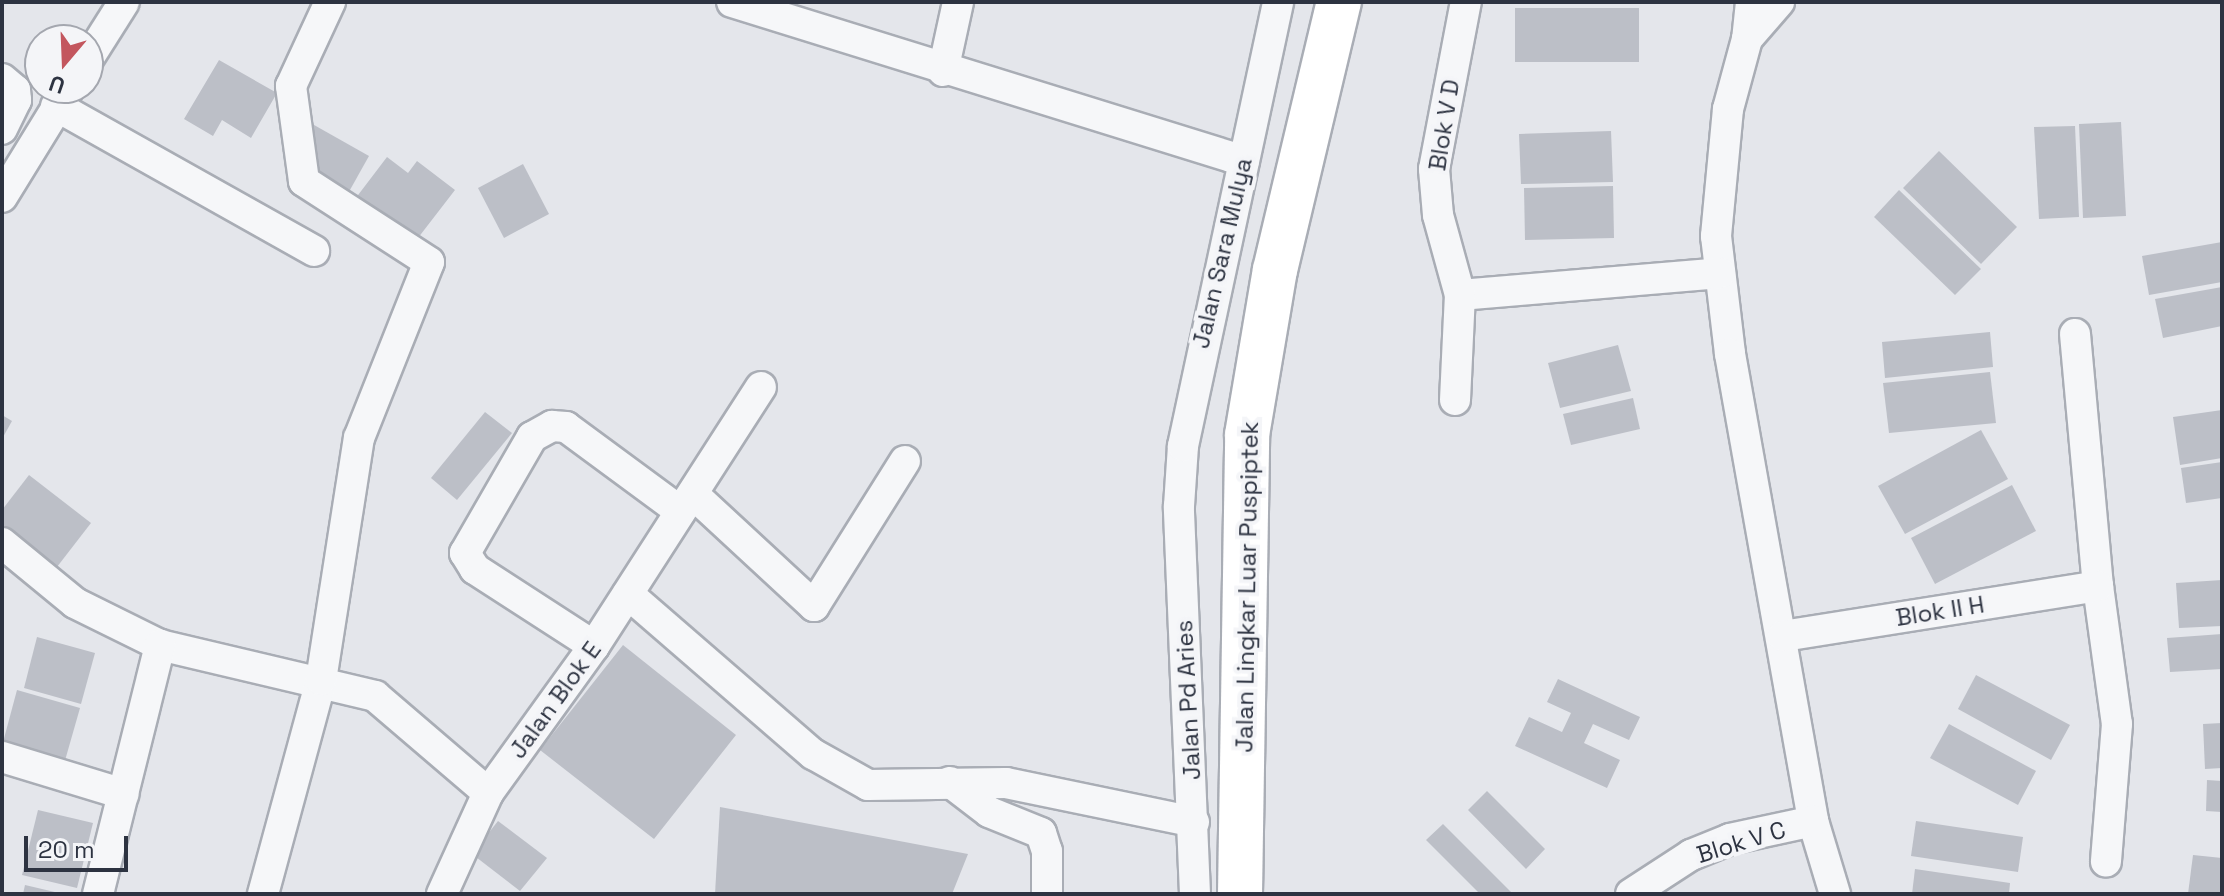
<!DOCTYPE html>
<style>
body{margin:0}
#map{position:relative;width:2224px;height:896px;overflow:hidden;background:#e4e6eb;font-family:"Space Grotesk",sans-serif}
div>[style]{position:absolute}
.building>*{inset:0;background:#bcbfc7}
.roads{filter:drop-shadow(2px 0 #a9adb5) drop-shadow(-2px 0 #a9adb5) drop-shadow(0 2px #a9adb5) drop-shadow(0 -2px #a9adb5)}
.street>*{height:30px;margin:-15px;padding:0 15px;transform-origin:15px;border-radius:15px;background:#f6f7f9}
.primary>*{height:44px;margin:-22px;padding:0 22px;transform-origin:22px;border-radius:22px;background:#fff}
span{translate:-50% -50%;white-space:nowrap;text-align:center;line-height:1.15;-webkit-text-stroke:8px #f4f5f8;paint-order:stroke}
.street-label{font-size:24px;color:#2d3341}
.frame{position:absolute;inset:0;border:4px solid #2d3341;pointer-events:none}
.north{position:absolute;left:24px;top:24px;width:80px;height:80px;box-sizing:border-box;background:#f4f5f8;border:2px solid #a4a7af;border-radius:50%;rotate:199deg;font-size:22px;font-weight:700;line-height:32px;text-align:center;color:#2d3341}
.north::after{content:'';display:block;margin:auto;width:28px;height:36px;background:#c3565e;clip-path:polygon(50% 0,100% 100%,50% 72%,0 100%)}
.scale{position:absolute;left:24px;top:836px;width:104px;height:36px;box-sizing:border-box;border:4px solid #2d3341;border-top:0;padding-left:10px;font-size:24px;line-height:28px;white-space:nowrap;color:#2d3341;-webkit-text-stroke:6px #f4f5f8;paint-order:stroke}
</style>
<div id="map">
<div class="building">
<div style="clip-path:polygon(1515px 8px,1639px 8px,1639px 62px,1515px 62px)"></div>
<div style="clip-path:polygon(219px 60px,277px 93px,251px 138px,222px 120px,213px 136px,184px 119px)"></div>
<div style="clip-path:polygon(307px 121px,369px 156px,346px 197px,284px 162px)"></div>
<div style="clip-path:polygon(2121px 122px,2126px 216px,2083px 218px,2079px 124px)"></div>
<div style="clip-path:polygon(2075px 126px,2079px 217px,2039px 219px,2034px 127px)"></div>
<div style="clip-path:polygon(1611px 131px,1613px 182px,1521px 184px,1519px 134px)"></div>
<div style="clip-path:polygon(1939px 151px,2017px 227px,1981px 264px,1903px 188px)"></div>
<div style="clip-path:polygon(387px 157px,408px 173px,417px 161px,455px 190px,411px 247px,352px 203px)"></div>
<div style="clip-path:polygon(523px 164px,549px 214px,504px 238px,478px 188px)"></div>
<div style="clip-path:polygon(1613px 186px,1614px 238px,1525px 240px,1524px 188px)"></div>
<div style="clip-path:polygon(1899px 190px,1981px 269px,1955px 295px,1874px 217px)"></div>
<div style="clip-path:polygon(2222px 242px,2222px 282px,2149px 295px,2142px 256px)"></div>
<div style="clip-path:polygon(2222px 287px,2222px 326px,2163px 338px,2155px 299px)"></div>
<div style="clip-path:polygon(1990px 332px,1993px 367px,1885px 378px,1882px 342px)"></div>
<div style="clip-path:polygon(1618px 345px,1631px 391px,1560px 408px,1548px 363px)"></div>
<div style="clip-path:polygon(1990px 372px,1996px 423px,1889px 433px,1883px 383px)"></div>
<div style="clip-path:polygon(1633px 398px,1640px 429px,1571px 445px,1563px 414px)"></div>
<div style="clip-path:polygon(2222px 410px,2222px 458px,2180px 465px,2173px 417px)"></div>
<div style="clip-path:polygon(485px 412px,512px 433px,457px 500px,431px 478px)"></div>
<div style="clip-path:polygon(2px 415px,12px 421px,2px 439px)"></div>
<div style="clip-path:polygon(1981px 430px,2008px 479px,1905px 534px,1878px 486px)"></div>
<div style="clip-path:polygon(2222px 462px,2222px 498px,2186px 503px,2181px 468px)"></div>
<div style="clip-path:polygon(29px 475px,91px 523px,50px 576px,2px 539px,2px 510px)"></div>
<div style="clip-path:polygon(2012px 485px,2036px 531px,1935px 584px,1911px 538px)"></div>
<div style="clip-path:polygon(2222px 580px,2222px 626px,2179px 628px,2176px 583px)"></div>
<div style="clip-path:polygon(2222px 634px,2222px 669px,2170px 672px,2167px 638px)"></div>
<div style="clip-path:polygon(37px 637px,95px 653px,81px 704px,24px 688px)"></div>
<div style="clip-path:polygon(623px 645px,736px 735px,654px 839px,540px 750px)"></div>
<div style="clip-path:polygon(1976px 675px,2070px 725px,2051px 760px,1958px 709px)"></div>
<div style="clip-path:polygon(1558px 679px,1640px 717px,1629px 740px,1593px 724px,1584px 743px,1620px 760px,1607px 788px,1515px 746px,1529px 717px,1562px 732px,1571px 713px,1547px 702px)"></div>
<div style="clip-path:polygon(17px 690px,80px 708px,62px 771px,2px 746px)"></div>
<div style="clip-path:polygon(2222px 723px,2222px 768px,2205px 769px,2203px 724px)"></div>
<div style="clip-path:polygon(1949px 724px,2036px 771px,2018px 805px,1930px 758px)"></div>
<div style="clip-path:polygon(2207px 780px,2222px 781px,2222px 812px,2206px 811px)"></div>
<div style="clip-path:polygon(1487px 791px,1545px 849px,1526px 869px,1468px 810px)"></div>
<div style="clip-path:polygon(720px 807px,968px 854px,952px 894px,715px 894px)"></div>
<div style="clip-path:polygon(38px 810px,93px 823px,77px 888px,22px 875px)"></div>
<div style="clip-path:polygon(498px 821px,547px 858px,520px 891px,472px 854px)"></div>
<div style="clip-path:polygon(1916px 821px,2023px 837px,2018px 872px,1911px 856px)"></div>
<div style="clip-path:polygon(1443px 824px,1513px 894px,1480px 894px,1426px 840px)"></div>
<div style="clip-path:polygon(2193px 855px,2222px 858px,2222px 894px,2188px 894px)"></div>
<div style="clip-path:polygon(1915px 869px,2010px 883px,2009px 894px,1912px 894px)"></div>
<div style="clip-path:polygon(25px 885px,59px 893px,59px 894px,23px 894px)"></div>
</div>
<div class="roads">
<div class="street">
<div style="left:732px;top:2px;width:536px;rotate:17.25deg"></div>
<div style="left:1751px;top:2px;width:37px;rotate:96deg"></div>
<div style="left:1747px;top:39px;width:73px;rotate:105.2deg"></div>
<div style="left:1728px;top:109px;width:128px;rotate:95.4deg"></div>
<div style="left:1716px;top:236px;width:119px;rotate:83.2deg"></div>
<div style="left:1730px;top:354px;width:474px;rotate:79.9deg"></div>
<div style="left:1813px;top:821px;width:76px;rotate:73.2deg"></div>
<div style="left:1747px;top:39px;width:49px;rotate:-49.1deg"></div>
<div style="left:88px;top:59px;width:67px;rotate:-57.7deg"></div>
<div style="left:943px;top:71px;width:71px;rotate:-77.7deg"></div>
<div style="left:2px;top:79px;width:17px;rotate:40deg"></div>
<div style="left:15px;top:90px;width:10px;rotate:84deg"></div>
<div style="left:16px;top:100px;width:32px;rotate:116deg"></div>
<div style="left:56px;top:106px;width:296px;rotate:29.3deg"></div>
<div style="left:2px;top:197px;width:128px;rotate:-58.4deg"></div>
<div style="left:1460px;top:295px;width:261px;rotate:-4.8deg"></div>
<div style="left:2075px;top:334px;width:253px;rotate:84.8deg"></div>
<div style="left:2098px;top:586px;width:139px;rotate:82.2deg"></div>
<div style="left:2117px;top:724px;width:138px;rotate:94.6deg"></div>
<div style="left:1455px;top:400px;width:105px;rotate:-87.3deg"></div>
<div style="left:1460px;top:295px;width:83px;rotate:-105.4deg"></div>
<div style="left:1438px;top:215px;width:46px;rotate:-95deg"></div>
<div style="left:1434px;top:169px;width:170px;rotate:-79.2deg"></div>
<div style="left:693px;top:494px;width:165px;rotate:42.8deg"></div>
<div style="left:814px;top:606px;width:171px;rotate:-57.9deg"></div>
<div style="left:2px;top:543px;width:94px;rotate:39.4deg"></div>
<div style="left:75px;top:603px;width:95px;rotate:26.3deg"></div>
<div style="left:160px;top:645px;width:221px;rotate:13.3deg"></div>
<div style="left:375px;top:696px;width:149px;rotate:40.6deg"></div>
<div style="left:628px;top:594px;width:245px;rotate:40.9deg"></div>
<div style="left:813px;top:754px;width:63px;rotate:29.4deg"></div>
<div style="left:868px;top:785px;width:138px;rotate:-0.8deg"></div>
<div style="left:1006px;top:783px;width:192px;rotate:11.7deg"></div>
<div style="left:1783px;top:636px;width:319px;rotate:-9deg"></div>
<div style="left:594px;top:646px;width:142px;rotate:-147.1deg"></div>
<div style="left:475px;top:569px;width:19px;rotate:-122deg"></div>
<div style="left:465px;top:553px;width:134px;rotate:-60deg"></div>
<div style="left:532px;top:437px;width:23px;rotate:-29deg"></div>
<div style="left:552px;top:426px;width:14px;rotate:4deg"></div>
<div style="left:566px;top:427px;width:142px;rotate:36.4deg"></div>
<div style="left:2px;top:757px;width:127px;rotate:16.9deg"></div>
<div style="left:950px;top:782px;width:49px;rotate:37.6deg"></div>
<div style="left:989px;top:812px;width:56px;rotate:22deg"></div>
<div style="left:1041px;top:833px;width:19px;rotate:72deg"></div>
<div style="left:1047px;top:851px;width:43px;rotate:90deg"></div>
<div style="left:98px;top:894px;width:257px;rotate:-76deg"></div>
<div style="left:263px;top:894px;width:222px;rotate:-74.8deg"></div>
<div style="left:321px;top:680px;width:245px;rotate:-81.1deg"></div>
<div style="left:359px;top:438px;width:189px;rotate:-68.3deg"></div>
<div style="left:429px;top:262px;width:149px;rotate:-147.1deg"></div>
<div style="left:304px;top:181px;width:96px;rotate:-97.8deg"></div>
<div style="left:291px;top:86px;width:93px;rotate:-65.1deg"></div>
<div style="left:442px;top:894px;width:111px;rotate:-65.5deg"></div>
<div style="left:488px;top:793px;width:181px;rotate:-54.2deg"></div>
<div style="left:594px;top:646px;width:308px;rotate:-57.2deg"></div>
<div style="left:1195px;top:894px;width:388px;rotate:-92.4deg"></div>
<div style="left:1179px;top:506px;width:60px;rotate:-86.2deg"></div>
<div style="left:1183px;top:446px;width:454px;rotate:-77.9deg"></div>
<div style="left:1631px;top:894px;width:72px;rotate:-33deg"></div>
<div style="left:1691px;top:855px;width:42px;rotate:-22.3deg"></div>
<div style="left:1730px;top:839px;width:85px;rotate:-12.2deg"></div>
</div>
<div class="primary">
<div style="left:1240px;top:894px;width:459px;rotate:-89.1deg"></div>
<div style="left:1247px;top:435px;width:167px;rotate:-80.4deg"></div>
<div style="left:1275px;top:270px;width:276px;rotate:-76.6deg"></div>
</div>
</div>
<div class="street-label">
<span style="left:1444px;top:125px;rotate:-81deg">Blok V D</span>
<span style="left:1222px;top:253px;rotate:-77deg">Jalan Sara Mulya</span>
<span style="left:1247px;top:587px;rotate:-89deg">Jalan Lingkar Luar Puspiptek</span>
<span style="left:1940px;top:611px;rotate:-9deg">Blok II H</span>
<span style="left:555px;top:700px;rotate:-54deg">Jalan Blok E</span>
<span style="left:1188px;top:700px;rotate:-93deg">Jalan Pd Aries</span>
<span style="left:1741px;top:842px;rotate:-17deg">Blok V C</span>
</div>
<div class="frame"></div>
<div class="north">U</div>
<div class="scale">20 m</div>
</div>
